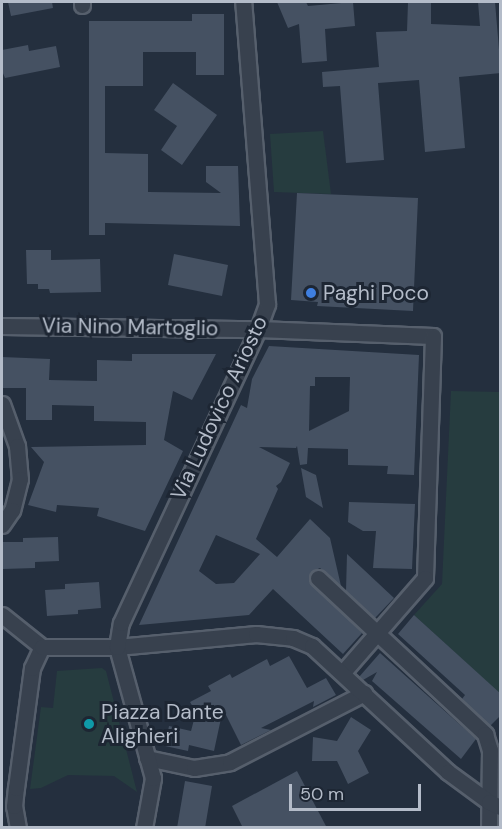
<!DOCTYPE html>
<style>
body{margin:0}
#map{position:relative;width:502px;height:829px;overflow:hidden;background:#242f3e;font-family:"DM Sans",sans-serif}
div>[style]{position:absolute}
.green>*{inset:0;background:#263c3f}
.building>*{inset:0;background:#455162}
.roads{filter:drop-shadow(2px 0 #565f6c) drop-shadow(-2px 0 #565f6c) drop-shadow(0 2px #565f6c) drop-shadow(0 -2px #565f6c)}
.minor>*{height:15px;margin:-7.5px;padding:0 7.5px;transform-origin:7.5px;border-radius:7.5px;background:#38414e}
.dots>*{width:16px;height:16px;translate:-50% -50%;box-sizing:border-box;border:3px solid #1d2633;border-radius:50%}
span{translate:-50% -50%;white-space:nowrap;text-align:center;line-height:1.15;-webkit-text-stroke:6px #1d2633;paint-order:stroke}
.poi-label{font-size:21px;color:#b4bcc9}
.left{translate:0 -50%;text-align:left}
.street-label{font-size:21px;color:#b4bcc9}
.frame{position:absolute;inset:0;border:3px solid #b4bcc9;pointer-events:none}
.scale{position:absolute;left:289px;top:784px;width:132px;height:27px;box-sizing:border-box;border:3px solid #b4bcc9;border-top:0;padding-left:8px;font-size:18px;line-height:21px;white-space:nowrap;color:#b4bcc9;-webkit-text-stroke:4px #1d2633;paint-order:stroke}
</style>
<div id="map">
<div class="green">
<div style="clip-path:polygon(323px 131px,331px 194px,274px 192px,270px 134px)"></div>
<div style="clip-path:polygon(451px 391px,500px 392px,500px 694px,414px 615px,442px 584px)"></div>
<div style="clip-path:polygon(102px 668px,106px 671px,137px 792px,114px 776px,68px 775px,41px 788px,30px 789px,41px 707px,53px 708px,57px 671px)"></div>
</div>
<div class="building">
<div style="clip-path:polygon(8px 2px,52px 2px,53px 8px,11px 16px)"></div>
<div style="clip-path:polygon(277px 2px,306px 2px,308px 6px,353px 2px,355px 26px,325px 29px,327px 61px,302px 63px,299px 24px,288px 28px)"></div>
<div style="clip-path:polygon(408px 2px,431px 2px,431px 24px,480px 26px,478px 2px,495px 2px,501px 73px,459px 77px,465px 148px,425px 152px,419px 80px,378px 83px,384px 160px,346px 163px,340px 86px,323px 87px,322px 72px,379px 67px,376px 32px,407px 31px)"></div>
<div style="clip-path:polygon(192px 14px,224px 14px,224px 75px,196px 75px,196px 52px,143px 52px,143px 86px,105px 86px,105px 153px,148px 154px,148px 192px,221px 193px,206px 182px,206px 166px,238px 166px,240px 226px,105px 223px,105px 235px,89px 235px,89px 21px,192px 21px)"></div>
<div style="clip-path:polygon(28px 45px,29px 51px,56px 46px,60px 67px,5px 78px,2px 71px,2px 50px)"></div>
<div style="clip-path:polygon(173px 83px,217px 115px,182px 165px,161px 150px,177px 126px,154px 110px)"></div>
<div style="clip-path:polygon(297px 193px,418px 198px,413px 311px,317px 306px,318px 302px,291px 300px)"></div>
<div style="clip-path:polygon(26px 250px,51px 250px,51px 260px,100px 259px,101px 292px,50px 293px,49px 289px,38px 289px,38px 284px,27px 284px)"></div>
<div style="clip-path:polygon(174px 254px,228px 265px,222px 296px,168px 285px)"></div>
<div style="clip-path:polygon(evenodd,269px 346px,419px 355px,414px 475px,387px 474px,388px 466px,348px 465px,348px 449px,308px 448px,307px 464px,300px 465px,297px 446px,296px 448px,259px 447px,290px 463px,281px 482px,276px 486px,278px 489px,256px 539px,277px 557px,310px 519px,330px 538px,341px 586px,320px 568px,311px 572px,309px 580px,362px 633px,343px 654px,273px 589px,249px 615px,139px 625px,241px 405px,247px 408px,252px 379px,269px 346px,315px 377px,350px 377px,349px 411px,309px 431px,310px 386px,315px 386px,315px 377px,269px 346px,216px 535px,260px 554px,234px 583px,216px 584px,199px 571px,216px 535px)"></div>
<div style="clip-path:polygon(132px 354px,216px 354px,192px 400px,173px 391px,164px 440px,183px 451px,145px 531px,97px 516px,99px 508px,57px 505px,56px 512px,28px 505px,44px 462px,31px 447px,146px 445px,146px 422px,94px 421px,94px 406px,52px 405px,52px 420px,26px 420px,26px 388px,2px 388px,2px 357px,50px 359px,49px 380px,97px 381px,97px 360px,132px 361px)"></div>
<div style="clip-path:polygon(301px 468px,316px 475px,323px 508px,306px 497px)"></div>
<div style="clip-path:polygon(349px 502px,415px 504px,412px 569px,373px 568px,376px 531px,363px 531px,348px 522px)"></div>
<div style="clip-path:polygon(58px 537px,59px 561px,35px 562px,35px 568px,3px 569px,2px 542px,23px 542px,23px 538px)"></div>
<div style="clip-path:polygon(347px 554px,394px 598px,375px 618px,346px 591px)"></div>
<div style="clip-path:polygon(99px 582px,101px 608px,78px 610px,78px 614px,47px 616px,45px 590px,65px 589px,65px 584px)"></div>
<div style="clip-path:polygon(414px 615px,501px 694px,501px 715px,490px 726px,462px 699px,465px 695px,398px 634px)"></div>
<div style="clip-path:polygon(380px 653px,476px 739px,461px 759px,372px 681px,377px 672px,363px 680px,359px 677px)"></div>
<div style="clip-path:polygon(289px 656px,307px 688px,326px 678px,336px 695px,313px 707px,314px 701px,261px 728px,271px 730px,241px 745px,223px 709px,214px 751px,189px 745px,188px 751px,165px 746px,169px 726px,191px 731px,196px 712px,190px 702px,211px 691px,208px 686px,230px 674px,232px 678px,267px 659px,270px 666px)"></div>
<div style="clip-path:polygon(351px 717px,371px 730px,358px 751px,369px 773px,348px 784px,337px 761px,312px 761px,313px 737px,337px 741px)"></div>
<div style="clip-path:polygon(297px 771px,327px 828px,243px 828px,232px 806px)"></div>
<div style="clip-path:polygon(185px 781px,212px 786px,205px 828px,177px 828px)"></div>
</div>
<div class="roads">
<div class="minor">
<div style="left:82px;top:5px;width:3px;rotate:-90deg"></div>
<div style="left:2px;top:326px;width:256px;rotate:0.7deg"></div>
<div style="left:258px;top:329px;width:175px;rotate:2.3deg"></div>
<div style="left:433px;top:336px;width:242px;rotate:91.9deg"></div>
<div style="left:425px;top:578px;width:125px;rotate:131.1deg"></div>
<div style="left:2px;top:404px;width:45px;rotate:70.3deg"></div>
<div style="left:17px;top:446px;width:33px;rotate:85deg"></div>
<div style="left:20px;top:479px;width:32px;rotate:104deg"></div>
<div style="left:12px;top:510px;width:18px;rotate:124deg"></div>
<div style="left:318px;top:578px;width:229px;rotate:43deg"></div>
<div style="left:485px;top:734px;width:17px;rotate:73deg"></div>
<div style="left:490px;top:750px;width:78px;rotate:90.7deg"></div>
<div style="left:2px;top:615px;width:51px;rotate:38.7deg"></div>
<div style="left:147px;top:758px;width:48px;rotate:12deg"></div>
<div style="left:194px;top:768px;width:36px;rotate:-9deg"></div>
<div style="left:230px;top:762px;width:151px;rotate:-27.2deg"></div>
<div style="left:18px;top:828px;width:22px;rotate:-100deg"></div>
<div style="left:14px;top:806px;width:18px;rotate:-84deg"></div>
<div style="left:16px;top:788px;width:121px;rotate:-82.4deg"></div>
<div style="left:32px;top:668px;width:23px;rotate:-65deg"></div>
<div style="left:42px;top:647px;width:75px"></div>
<div style="left:117px;top:647px;width:140px;rotate:-5.3deg"></div>
<div style="left:256px;top:634px;width:37px;rotate:6deg"></div>
<div style="left:293px;top:638px;width:21px;rotate:23deg"></div>
<div style="left:312px;top:646px;width:185px;rotate:42.8deg"></div>
<div style="left:448px;top:772px;width:51px;rotate:36.2deg"></div>
<div style="left:489px;top:802px;width:12px;rotate:24deg"></div>
<div style="left:144px;top:828px;width:51px;rotate:-79.8deg"></div>
<div style="left:153px;top:778px;width:136px;rotate:-105.4deg"></div>
<div style="left:117px;top:647px;width:24px;rotate:-81deg"></div>
<div style="left:121px;top:623px;width:324px;rotate:-65deg"></div>
<div style="left:258px;top:329px;width:27px;rotate:-70deg"></div>
<div style="left:267px;top:304px;width:303px;rotate:-94.5deg"></div>
</div>
</div>
<div class="dots">
<div style="left:311px;top:293px;background:#3f7fe0"></div>
<div style="left:89px;top:724px;background:#0f9aa8"></div>
</div>
<div class="poi-label">
<span class="left" style="left:323px;top:293px">Paghi Poco</span>
<span class="left" style="left:101px;top:724px">Piazza Dante<br>Alighieri</span>
</div>
<div class="street-label">
<span style="left:130px;top:327px;rotate:1deg">Via Nino Martoglio</span>
<span style="left:219px;top:408px;rotate:-65deg">Via Ludovico Ariosto</span>
</div>
<div class="frame"></div>
<div class="scale">50 m</div>
</div>
